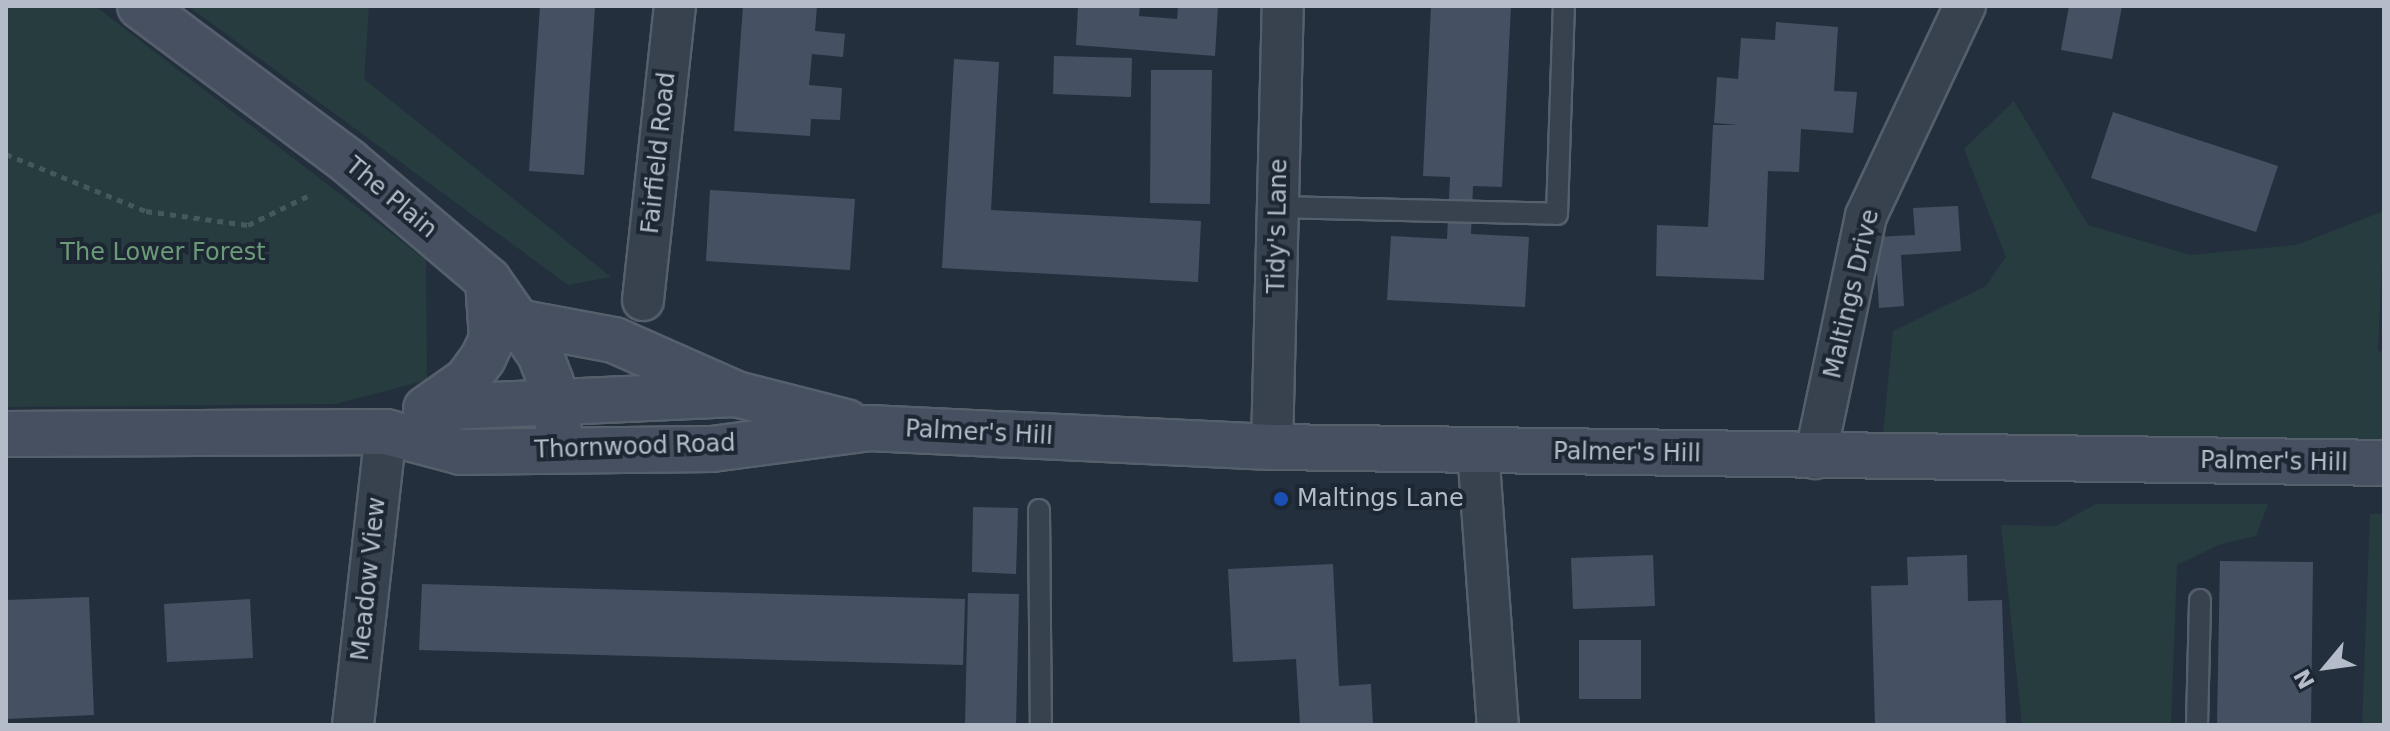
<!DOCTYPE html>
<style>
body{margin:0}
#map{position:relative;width:2390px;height:731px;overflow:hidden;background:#242f3e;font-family:"DejaVu Sans",sans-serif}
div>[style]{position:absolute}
.green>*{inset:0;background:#263c3f}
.building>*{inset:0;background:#455162}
.path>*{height:5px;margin-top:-2.5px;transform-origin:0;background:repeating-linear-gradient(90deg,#44595c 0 6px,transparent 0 12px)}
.roads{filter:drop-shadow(2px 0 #565f6c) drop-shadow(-2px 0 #565f6c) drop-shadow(0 2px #565f6c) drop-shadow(0 -2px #565f6c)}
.service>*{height:20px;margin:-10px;padding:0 10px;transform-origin:10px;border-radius:10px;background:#38414e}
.minor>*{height:40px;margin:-20px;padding:0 20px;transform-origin:20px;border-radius:20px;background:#38414e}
.secondary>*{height:44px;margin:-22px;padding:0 22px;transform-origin:22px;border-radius:22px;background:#465061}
.dots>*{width:22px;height:22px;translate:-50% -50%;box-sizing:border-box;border:4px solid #1d2633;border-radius:50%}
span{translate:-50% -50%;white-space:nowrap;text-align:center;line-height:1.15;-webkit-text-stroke:8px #1d2633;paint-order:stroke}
.street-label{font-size:24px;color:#b4bcc9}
.park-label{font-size:24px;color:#6b9a76}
.poi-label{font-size:24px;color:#b4bcc9}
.left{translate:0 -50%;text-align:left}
.frame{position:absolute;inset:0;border:8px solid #b4bcc9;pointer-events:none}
.north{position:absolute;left:2286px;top:627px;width:80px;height:80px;-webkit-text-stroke:6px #1d2633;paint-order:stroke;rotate:241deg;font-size:22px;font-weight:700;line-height:32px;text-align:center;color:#b4bcc9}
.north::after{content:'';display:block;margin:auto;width:28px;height:36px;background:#b4bcc9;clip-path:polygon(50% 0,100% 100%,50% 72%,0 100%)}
</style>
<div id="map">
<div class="green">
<div style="clip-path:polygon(6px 6px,95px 6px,426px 260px,427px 380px,336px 404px,6px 407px)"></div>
<div style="clip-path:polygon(188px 6px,369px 6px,364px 79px,611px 277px,568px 285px)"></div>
<div style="clip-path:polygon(2014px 101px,2088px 225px,2190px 255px,2296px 245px,2384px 211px,2378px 351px,2384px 352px,2384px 444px,1883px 434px,1893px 331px,1986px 286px,2006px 257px,1964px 149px)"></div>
<div style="clip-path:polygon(2096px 504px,2268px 504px,2256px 536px,2221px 544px,2177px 565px,2171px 725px,2022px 725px,2001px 525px,2056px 526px)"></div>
<div style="clip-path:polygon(2370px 514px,2384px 514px,2384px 725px,2362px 725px)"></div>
</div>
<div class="building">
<div style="clip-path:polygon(540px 6px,595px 6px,584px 175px,529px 171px)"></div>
<div style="clip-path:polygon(743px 6px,817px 6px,815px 31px,845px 34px,843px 57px,812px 54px,809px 85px,842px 88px,840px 120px,811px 119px,810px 136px,734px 131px)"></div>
<div style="clip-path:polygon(1078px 6px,1140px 6px,1139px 16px,1177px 19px,1178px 6px,1218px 6px,1215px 56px,1076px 45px)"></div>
<div style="clip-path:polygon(1431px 6px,1511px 6px,1502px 187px,1473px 186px,1471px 234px,1529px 237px,1525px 307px,1387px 300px,1391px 236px,1447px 239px,1450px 177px,1423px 176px)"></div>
<div style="clip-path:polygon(2069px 6px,2122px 6px,2112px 59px,2061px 50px)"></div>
<div style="clip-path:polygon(1776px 22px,1838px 27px,1834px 91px,1857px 92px,1853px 133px,1801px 129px,1799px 172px,1768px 171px,1764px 280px,1656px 276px,1657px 225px,1708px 227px,1713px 125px,1739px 125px,1714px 123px,1717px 77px,1738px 79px,1741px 38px,1775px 40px)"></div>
<div style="clip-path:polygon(1054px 56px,1132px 58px,1131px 97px,1053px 94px)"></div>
<div style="clip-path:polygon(954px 59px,999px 62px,991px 210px,1201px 221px,1198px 282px,942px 268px)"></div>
<div style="clip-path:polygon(1151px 70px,1212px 70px,1210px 204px,1150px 203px)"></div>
<div style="clip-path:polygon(2113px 112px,2278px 166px,2256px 232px,2091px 178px)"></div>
<div style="clip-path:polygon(710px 190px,855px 199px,850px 270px,706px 261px)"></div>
<div style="clip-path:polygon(1958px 206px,1961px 251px,1901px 255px,1904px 306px,1879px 308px,1875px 237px,1915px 235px,1913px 208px)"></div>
<div style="clip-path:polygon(973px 507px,1018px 508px,1016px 574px,972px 572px)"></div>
<div style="clip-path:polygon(1653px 555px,1655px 606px,1573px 609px,1571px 558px)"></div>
<div style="clip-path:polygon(1967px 555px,1968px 601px,2002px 600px,2006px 725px,1875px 725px,1871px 586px,1908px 585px,1907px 557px)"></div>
<div style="clip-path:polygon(2220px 561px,2313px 562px,2311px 725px,2217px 725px)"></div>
<div style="clip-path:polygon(1333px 564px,1339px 686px,1371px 684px,1373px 725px,1300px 725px,1296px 659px,1233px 662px,1228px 569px)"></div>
<div style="clip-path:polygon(422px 584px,965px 599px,963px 665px,419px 650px)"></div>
<div style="clip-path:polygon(968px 593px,1019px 594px,1016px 725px,965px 725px)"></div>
<div style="clip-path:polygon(89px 597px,94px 715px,6px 719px,6px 600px)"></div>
<div style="clip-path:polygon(250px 599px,253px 658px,167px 662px,164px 604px)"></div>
<div style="clip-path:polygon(1579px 640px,1641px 640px,1641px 699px,1579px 699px)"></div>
</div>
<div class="path">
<div style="left:6px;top:154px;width:151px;rotate:22.2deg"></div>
<div style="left:146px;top:211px;width:103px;rotate:7.8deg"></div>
<div style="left:248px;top:225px;width:71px;rotate:-25.8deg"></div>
</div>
<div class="roads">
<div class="service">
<div style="left:1278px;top:207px;width:279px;rotate:1.4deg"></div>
<div style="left:1557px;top:214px;width:208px;rotate:-88.1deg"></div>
<div style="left:1039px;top:510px;width:215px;rotate:89.5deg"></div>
<div style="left:2197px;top:725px;width:125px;rotate:-88.6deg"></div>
</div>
<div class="minor">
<div style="left:643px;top:300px;width:296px;rotate:-83.8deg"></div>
<div style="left:1272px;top:447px;width:441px;rotate:-88.6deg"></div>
<div style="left:1478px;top:449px;width:277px;rotate:85.9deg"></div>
<div style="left:1815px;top:458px;width:247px;rotate:-78.1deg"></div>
<div style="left:1866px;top:216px;width:232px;rotate:-64.8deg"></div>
<div style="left:353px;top:725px;width:295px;rotate:-83.6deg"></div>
</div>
<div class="secondary">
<div style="left:140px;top:6px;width:261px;rotate:36.7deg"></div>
<div style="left:349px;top:162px;width:182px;rotate:40.3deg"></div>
<div style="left:488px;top:280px;width:90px;rotate:54.9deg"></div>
<div style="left:540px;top:354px;width:31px;rotate:69deg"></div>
<div style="left:551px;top:383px;width:68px;rotate:80.7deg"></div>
<div style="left:523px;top:323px;width:93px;rotate:10.6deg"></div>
<div style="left:614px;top:340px;width:129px;rotate:23.8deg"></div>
<div style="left:428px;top:408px;width:308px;rotate:-2.6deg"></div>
<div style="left:736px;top:394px;width:114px;rotate:14.3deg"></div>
<div style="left:426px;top:409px;width:50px;rotate:-35.3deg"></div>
<div style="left:467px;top:380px;width:27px;rotate:-54deg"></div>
<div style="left:483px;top:358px;width:21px;rotate:-65deg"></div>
<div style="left:492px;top:339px;width:59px;rotate:-93.9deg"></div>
<div style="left:6px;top:434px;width:380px;rotate:-0.3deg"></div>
<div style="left:386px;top:432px;width:78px;rotate:14.9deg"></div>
<div style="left:461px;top:452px;width:251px;rotate:-0.7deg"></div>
<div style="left:712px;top:449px;width:158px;rotate:-7.6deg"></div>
<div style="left:869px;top:428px;width:403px;rotate:2.7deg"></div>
<div style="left:1272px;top:447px;width:1112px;rotate:0.82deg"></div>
</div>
</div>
<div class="dots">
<div style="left:1281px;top:499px;background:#1a4fb4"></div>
</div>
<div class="street-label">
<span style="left:659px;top:153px;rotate:-84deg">Fairfield Road</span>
<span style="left:391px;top:198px;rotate:40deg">The Plain</span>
<span style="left:1278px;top:226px;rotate:-89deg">Tidy's Lane</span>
<span style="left:1852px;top:294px;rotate:-77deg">Maltings Drive</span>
<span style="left:979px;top:433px;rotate:3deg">Palmer's Hill</span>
<span style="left:635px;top:447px;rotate:-2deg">Thornwood Road</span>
<span style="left:1627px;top:453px;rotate:1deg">Palmer's Hill</span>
<span style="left:2274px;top:462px;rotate:1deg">Palmer's Hill</span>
<span style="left:369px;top:579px;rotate:-84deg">Meadow View</span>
</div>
<div class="park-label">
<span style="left:163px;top:253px">The Lower Forest</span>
</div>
<div class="poi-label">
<span class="left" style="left:1297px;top:499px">Maltings Lane</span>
</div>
<div class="frame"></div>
<div class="north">N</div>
</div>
